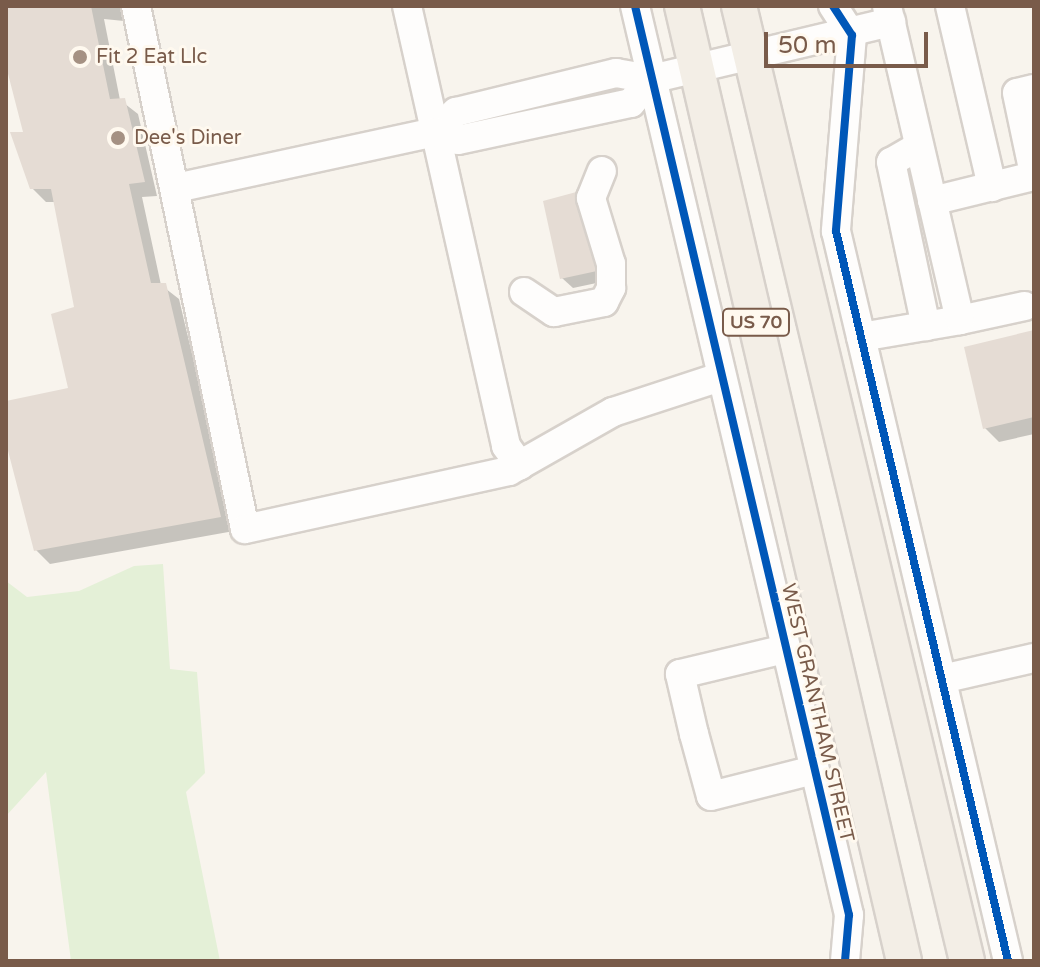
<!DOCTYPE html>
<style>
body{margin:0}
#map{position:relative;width:1040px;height:967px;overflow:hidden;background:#f8f4ed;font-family:"Varela Round",sans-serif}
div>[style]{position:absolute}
.green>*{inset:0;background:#e4f0d7}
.shadow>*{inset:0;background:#0003}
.building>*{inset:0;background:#e5dcd4}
.roads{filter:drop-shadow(2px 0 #d7d1cb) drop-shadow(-2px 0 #d7d1cb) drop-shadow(0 2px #d7d1cb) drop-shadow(0 -2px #d7d1cb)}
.minor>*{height:28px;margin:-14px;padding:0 14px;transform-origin:14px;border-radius:14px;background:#fefdfc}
.major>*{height:34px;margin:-17px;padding:0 17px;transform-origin:17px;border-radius:17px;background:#f3eee6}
.cycleway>*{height:8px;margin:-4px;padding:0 4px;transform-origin:4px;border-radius:4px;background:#0057b8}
.dots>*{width:22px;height:22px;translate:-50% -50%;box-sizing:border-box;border:4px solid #fff9ef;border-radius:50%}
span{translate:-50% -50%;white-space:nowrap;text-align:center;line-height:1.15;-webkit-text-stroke:6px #fff9ef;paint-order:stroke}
.shield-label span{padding:2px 6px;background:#fff9ef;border:2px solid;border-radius:6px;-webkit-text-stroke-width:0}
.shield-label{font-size:18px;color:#795b4a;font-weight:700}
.poi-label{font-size:20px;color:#795b4a}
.left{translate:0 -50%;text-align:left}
.street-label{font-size:20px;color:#795b4a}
.frame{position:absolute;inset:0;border:8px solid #795b4a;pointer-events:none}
.scale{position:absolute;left:764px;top:32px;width:164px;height:36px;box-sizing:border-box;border:4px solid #795b4a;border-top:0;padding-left:10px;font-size:24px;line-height:28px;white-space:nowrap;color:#795b4a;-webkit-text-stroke:6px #fff9ef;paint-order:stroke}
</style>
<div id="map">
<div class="green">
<div style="clip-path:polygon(163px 564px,170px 669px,197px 672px,205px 773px,186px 792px,220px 961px,71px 961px,46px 772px,6px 816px,6px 581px,27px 597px,79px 591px,134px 566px)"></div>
</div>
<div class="shadow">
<div style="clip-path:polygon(6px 6px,120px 6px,124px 21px,104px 19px,120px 100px,138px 114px,157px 196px,142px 197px,161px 285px,179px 299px,234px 531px,50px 564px,36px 550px,6px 435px,6px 403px,70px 390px,76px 309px,55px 202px,46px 202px,32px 188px,26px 134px,6px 58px)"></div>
<div style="clip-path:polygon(579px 193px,606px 281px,573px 288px,562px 278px)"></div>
<div style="clip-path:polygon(1034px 332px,1034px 434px,999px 442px,985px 428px)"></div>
</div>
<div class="building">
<div style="clip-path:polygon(6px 6px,91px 6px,110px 99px,125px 98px,145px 182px,129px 184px,151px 283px,166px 283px,221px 517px,34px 551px,6px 443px,6px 401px,68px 388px,51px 314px,74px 307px,51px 189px,30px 189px,10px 132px,23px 132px,6px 66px)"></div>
<div style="clip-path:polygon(580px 191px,597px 271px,560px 279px,543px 201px)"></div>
<div style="clip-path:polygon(1034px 330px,1034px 417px,983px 429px,964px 347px)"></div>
</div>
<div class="roads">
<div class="minor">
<div style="left:136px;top:6px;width:534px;rotate:78.23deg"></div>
<div style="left:245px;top:529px;width:270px;rotate:-12.4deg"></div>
<div style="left:509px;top:471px;width:120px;rotate:-29.6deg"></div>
<div style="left:613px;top:412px;width:113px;rotate:-18.1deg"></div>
<div style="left:407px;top:6px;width:451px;rotate:77.3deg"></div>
<div style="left:506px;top:446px;width:24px;rotate:54deg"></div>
<div style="left:635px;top:6px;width:934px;rotate:76.75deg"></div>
<div style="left:849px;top:915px;width:46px;rotate:95deg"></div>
<div style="left:833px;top:6px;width:35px;rotate:57deg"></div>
<div style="left:852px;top:35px;width:197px;rotate:94.7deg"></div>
<div style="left:836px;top:231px;width:750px;rotate:76.74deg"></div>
<div style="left:950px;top:6px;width:186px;rotate:76.9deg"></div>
<div style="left:1034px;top:89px;width:17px;rotate:167deg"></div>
<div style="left:1017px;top:93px;width:83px;rotate:78.1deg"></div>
<div style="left:435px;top:132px;width:29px;rotate:-44deg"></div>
<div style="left:456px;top:112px;width:165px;rotate:-13.7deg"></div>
<div style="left:616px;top:73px;width:36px;rotate:10deg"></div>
<div style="left:651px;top:79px;width:247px;rotate:-13.4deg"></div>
<div style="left:919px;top:146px;width:32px;rotate:150deg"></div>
<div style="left:891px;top:162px;width:168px;rotate:78deg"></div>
<div style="left:176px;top:188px;width:265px;rotate:-12.2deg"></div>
<div style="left:435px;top:132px;width:24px;rotate:19deg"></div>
<div style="left:458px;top:140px;width:177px;rotate:-12.1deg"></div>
<div style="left:631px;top:103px;width:31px;rotate:-50deg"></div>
<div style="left:932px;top:201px;width:105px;rotate:-13.8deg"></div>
<div style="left:524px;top:292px;width:36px;rotate:34deg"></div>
<div style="left:554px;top:312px;width:51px;rotate:-11.3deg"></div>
<div style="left:604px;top:302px;width:16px;rotate:-63deg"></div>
<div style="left:611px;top:288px;width:24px;rotate:-90deg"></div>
<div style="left:611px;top:264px;width:69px;rotate:-106.9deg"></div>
<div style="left:591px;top:198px;width:29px;rotate:-68deg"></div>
<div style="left:960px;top:320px;width:66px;rotate:-12.2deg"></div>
<div style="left:861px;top:337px;width:100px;rotate:-9.7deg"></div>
<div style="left:960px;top:320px;width:321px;rotate:-103.1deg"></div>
<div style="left:785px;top:649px;width:108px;rotate:166.6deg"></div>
<div style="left:680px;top:674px;width:62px;rotate:76.9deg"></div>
<div style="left:694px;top:734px;width:64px;rotate:74.7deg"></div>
<div style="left:711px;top:796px;width:106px;rotate:-14.2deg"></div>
<div style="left:942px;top:679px;width:94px;rotate:-12.9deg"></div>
</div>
<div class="major">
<div style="left:682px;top:6px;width:980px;rotate:76.91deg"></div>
<div style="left:739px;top:6px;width:982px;rotate:76.57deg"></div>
</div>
</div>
<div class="cycleway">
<div style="left:635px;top:6px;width:934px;rotate:76.75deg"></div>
<div style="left:849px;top:915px;width:46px;rotate:95deg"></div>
<div style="left:833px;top:6px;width:35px;rotate:57deg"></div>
<div style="left:852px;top:35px;width:197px;rotate:94.7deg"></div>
<div style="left:836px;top:231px;width:750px;rotate:76.74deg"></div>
</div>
<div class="dots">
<div style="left:80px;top:57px;background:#a59183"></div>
<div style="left:118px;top:138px;background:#a59183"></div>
</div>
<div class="shield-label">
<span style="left:756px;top:322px">US 70</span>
</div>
<div class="poi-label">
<span class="left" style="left:96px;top:57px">Fit 2 Eat Llc</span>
<span class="left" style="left:134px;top:138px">Dee's Diner</span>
</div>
<div class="street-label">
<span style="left:817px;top:713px;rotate:77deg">WEST GRANTHAM STREET</span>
</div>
<div class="frame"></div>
<div class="scale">50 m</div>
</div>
